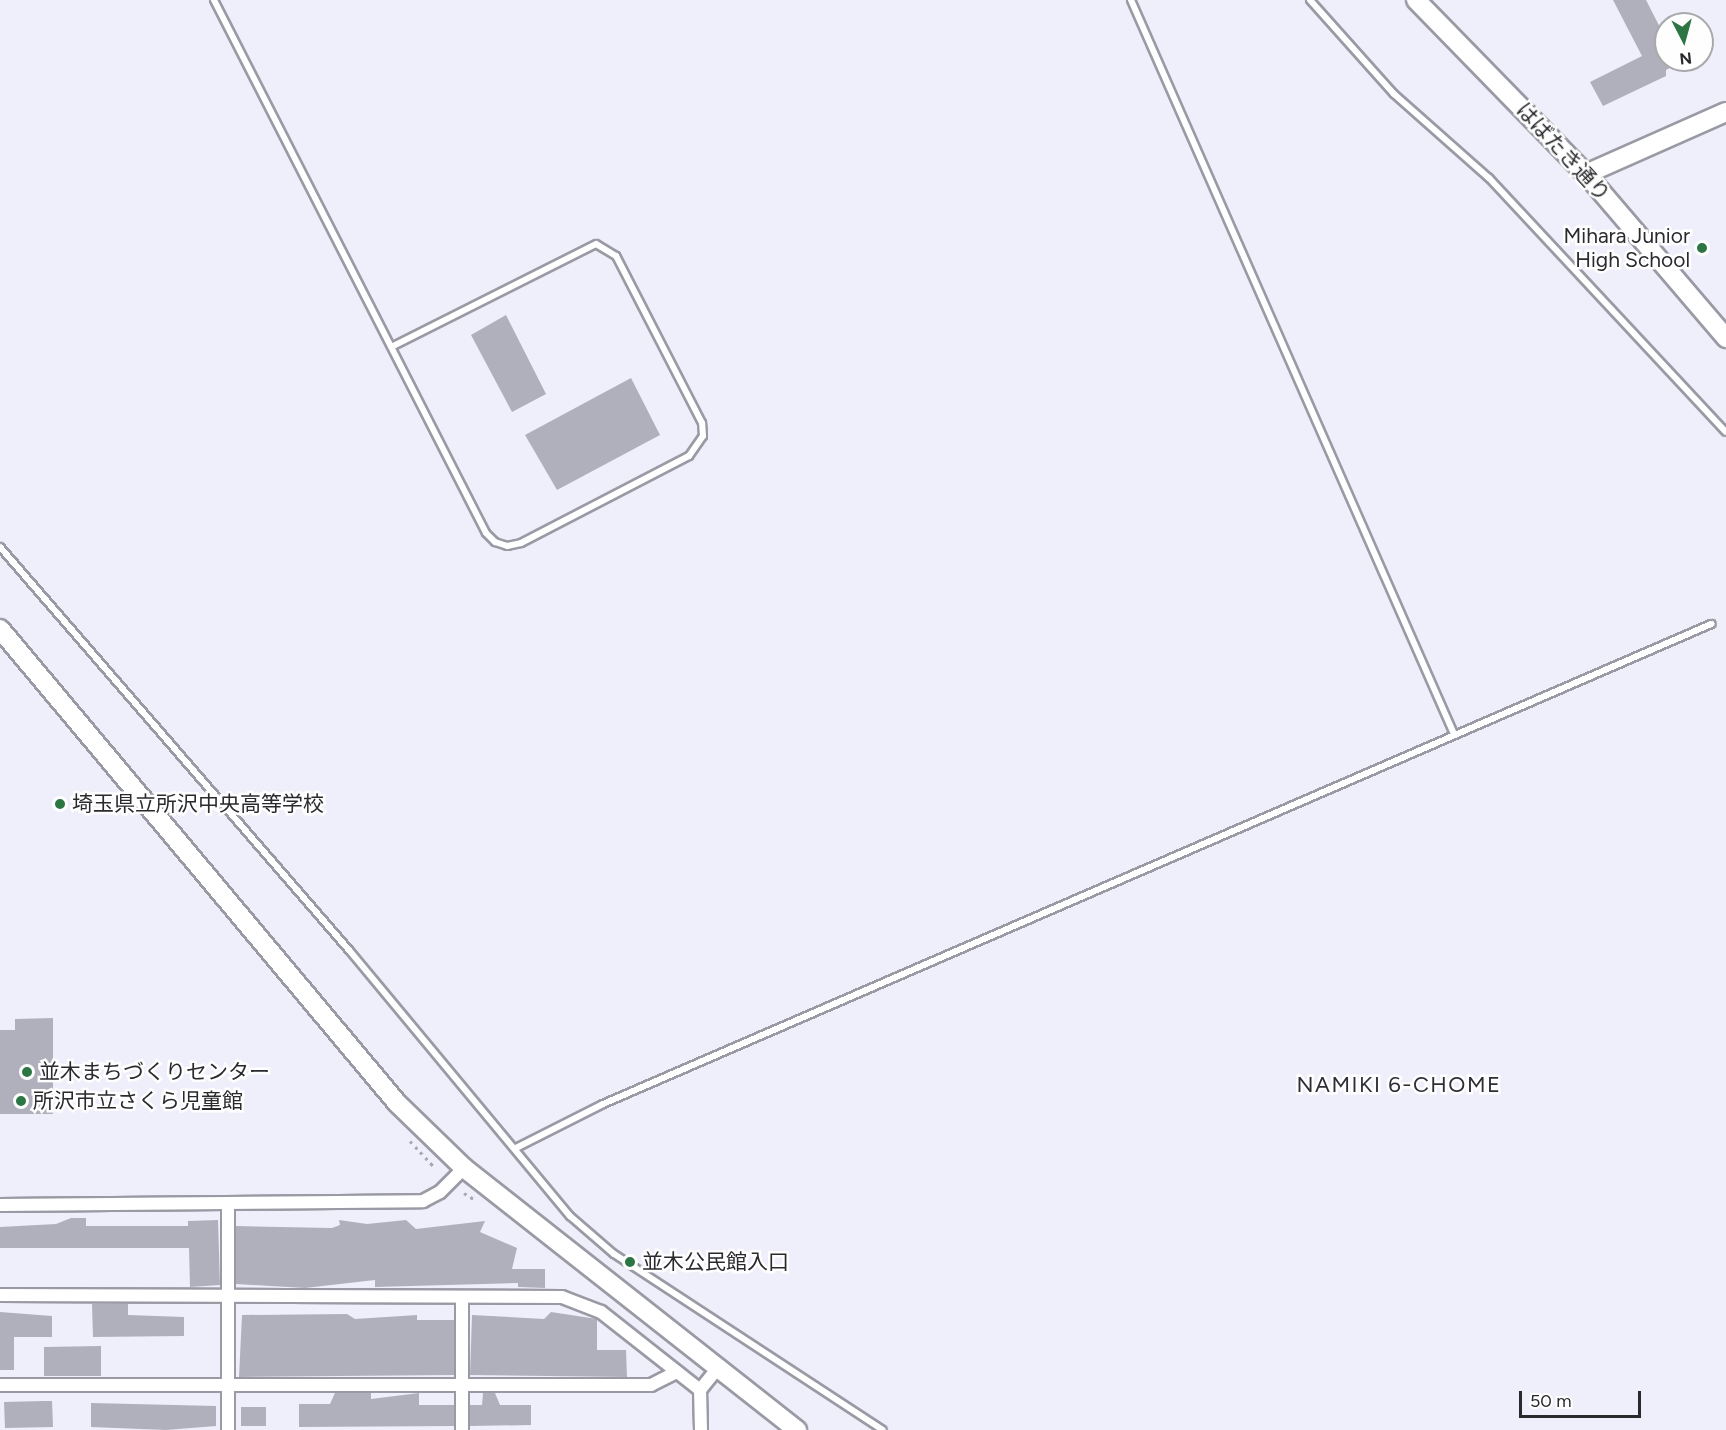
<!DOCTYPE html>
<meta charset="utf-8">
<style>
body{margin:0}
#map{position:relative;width:1726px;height:1430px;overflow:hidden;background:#efeffb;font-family:Figtree,"Noto Sans JP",sans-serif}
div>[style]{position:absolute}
.building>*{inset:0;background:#b0b0bc}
.path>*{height:3px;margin-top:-1.5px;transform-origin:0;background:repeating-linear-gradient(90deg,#a8a8b1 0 3px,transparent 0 7.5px)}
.roads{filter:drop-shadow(2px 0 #9a9aa5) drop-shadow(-2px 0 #9a9aa5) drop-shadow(0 2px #9a9aa5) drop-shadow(0 -2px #9a9aa5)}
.lane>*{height:6px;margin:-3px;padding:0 3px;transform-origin:3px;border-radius:3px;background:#fff}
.street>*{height:12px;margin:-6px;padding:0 6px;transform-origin:6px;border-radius:6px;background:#fff}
.secondary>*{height:18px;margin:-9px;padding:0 9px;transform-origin:9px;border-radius:9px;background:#fff}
.dots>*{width:16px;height:16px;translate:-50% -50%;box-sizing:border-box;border:3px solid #fefefe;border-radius:50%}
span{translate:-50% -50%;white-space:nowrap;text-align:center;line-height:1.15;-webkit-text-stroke:5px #fefefe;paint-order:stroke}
.street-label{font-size:21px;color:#2a2a2e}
.poi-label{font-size:21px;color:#2a2a2e}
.right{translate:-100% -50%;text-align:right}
.left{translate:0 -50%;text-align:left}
.neighbourhood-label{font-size:22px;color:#2e2e37;letter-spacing:1.5px}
.north{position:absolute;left:1654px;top:12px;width:60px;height:60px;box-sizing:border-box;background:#fefefe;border:2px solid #a9a9ab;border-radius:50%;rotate:174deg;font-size:16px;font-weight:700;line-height:24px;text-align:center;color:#2a2a2e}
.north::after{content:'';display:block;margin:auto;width:21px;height:27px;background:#2c7644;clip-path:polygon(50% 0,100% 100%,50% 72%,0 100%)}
.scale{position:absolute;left:1519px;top:1391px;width:122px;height:27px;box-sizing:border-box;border:3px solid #2a2a2e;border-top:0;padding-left:8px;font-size:18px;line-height:21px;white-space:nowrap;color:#2a2a2e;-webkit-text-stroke:4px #fefefe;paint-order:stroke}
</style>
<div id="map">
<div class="building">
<div style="clip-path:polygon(1613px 0,1646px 0,1666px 39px,1666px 60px,1685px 60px,1666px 70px,1666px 76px,1603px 106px,1590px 82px,1642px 56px)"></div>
<div style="clip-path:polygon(506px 315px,546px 394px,512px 412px,471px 335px)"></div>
<div style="clip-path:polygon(631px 378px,660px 435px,557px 490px,525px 435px)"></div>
<div style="clip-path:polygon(53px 1018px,53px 1114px,0 1114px,0 1030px,15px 1030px,15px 1019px)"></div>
<div style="clip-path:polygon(71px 1218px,86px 1218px,86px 1226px,188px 1226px,188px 1221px,218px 1220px,220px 1285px,190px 1287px,189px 1248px,0 1248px,0 1227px,56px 1224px)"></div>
<div style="clip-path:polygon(339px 1220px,367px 1224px,406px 1220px,416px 1229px,485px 1221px,480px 1232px,517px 1248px,512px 1269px,545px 1269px,545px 1288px,518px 1287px,518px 1283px,375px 1287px,375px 1280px,305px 1288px,236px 1284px,236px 1226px,332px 1228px,340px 1225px)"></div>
<div style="clip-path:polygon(92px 1304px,128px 1304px,128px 1315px,184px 1317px,184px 1336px,93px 1337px)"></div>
<div style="clip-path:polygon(0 1312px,52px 1316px,52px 1337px,14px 1337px,14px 1370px,0 1370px)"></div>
<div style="clip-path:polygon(551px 1312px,597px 1319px,597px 1350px,626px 1350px,627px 1377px,470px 1375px,472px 1315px,544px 1319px)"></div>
<div style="clip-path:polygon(347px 1314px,355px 1319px,417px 1315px,417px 1320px,454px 1320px,454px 1375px,239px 1377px,242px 1315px)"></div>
<div style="clip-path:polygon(101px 1346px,101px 1376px,44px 1376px,44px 1347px)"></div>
<div style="clip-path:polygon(335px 1393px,371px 1393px,371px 1399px,419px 1393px,419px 1405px,454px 1405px,454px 1426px,299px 1427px,299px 1404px,330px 1404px)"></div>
<div style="clip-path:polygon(483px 1393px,495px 1393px,500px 1405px,531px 1405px,531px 1425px,470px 1426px,470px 1405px,482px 1405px)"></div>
<div style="clip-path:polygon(44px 1401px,52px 1401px,53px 1427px,5px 1428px,4px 1402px)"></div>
<div style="clip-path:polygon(91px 1403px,216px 1406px,216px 1426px,166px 1430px,91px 1427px)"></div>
<div style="clip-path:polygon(241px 1407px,266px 1407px,266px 1426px,241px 1426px)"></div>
</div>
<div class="path">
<div style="left:410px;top:1141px;width:34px;rotate:47deg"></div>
<div style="left:464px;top:1193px;width:13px;rotate:32deg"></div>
</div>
<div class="roads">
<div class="lane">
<div style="left:214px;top:0;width:598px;rotate:62.96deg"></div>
<div style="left:486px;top:533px;width:13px;rotate:45deg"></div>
<div style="left:495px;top:542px;width:13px;rotate:18deg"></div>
<div style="left:507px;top:546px;width:14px;rotate:-12deg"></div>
<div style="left:521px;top:543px;width:189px;rotate:-27.4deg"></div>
<div style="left:689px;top:456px;width:24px;rotate:-55deg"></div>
<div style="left:703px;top:436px;width:13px;rotate:-94deg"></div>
<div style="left:702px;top:423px;width:188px;rotate:-117.2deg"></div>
<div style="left:616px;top:256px;width:23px;rotate:-149deg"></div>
<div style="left:596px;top:244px;width:227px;rotate:153.3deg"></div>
<div style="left:1131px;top:0;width:802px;rotate:66.25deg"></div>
<div style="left:1310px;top:0;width:126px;rotate:48.2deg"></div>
<div style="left:1394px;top:94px;width:127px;rotate:41.5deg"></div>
<div style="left:1489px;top:178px;width:347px;rotate:47deg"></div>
<div style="left:0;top:547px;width:533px;rotate:49.11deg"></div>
<div style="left:349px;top:950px;width:346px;rotate:50.3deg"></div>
<div style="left:570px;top:1216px;width:58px;rotate:40.8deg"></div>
<div style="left:614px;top:1254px;width:321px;rotate:33.2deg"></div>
<div style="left:516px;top:1148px;width:97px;rotate:-26.8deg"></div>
<div style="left:603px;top:1104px;width:1208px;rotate:-23.42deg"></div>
</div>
<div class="street">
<div style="left:228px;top:1203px;width:227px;rotate:90deg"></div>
<div style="left:0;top:1205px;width:423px;rotate:-0.5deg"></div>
<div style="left:423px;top:1201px;width:19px;rotate:-28deg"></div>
<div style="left:440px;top:1192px;width:34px;rotate:-45deg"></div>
<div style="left:0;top:1295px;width:562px;rotate:0.2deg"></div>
<div style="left:562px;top:1297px;width:42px;rotate:21deg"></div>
<div style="left:601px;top:1312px;width:126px;rotate:38.2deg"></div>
<div style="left:462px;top:1297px;width:133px;rotate:90deg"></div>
<div style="left:0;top:1385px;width:651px"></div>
<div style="left:651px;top:1385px;width:29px;rotate:-27deg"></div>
<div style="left:701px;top:1430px;width:40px;rotate:-91.4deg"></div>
<div style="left:700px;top:1390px;width:28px;rotate:-51deg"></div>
</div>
<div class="secondary">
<div style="left:1416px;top:0;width:243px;rotate:45.7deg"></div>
<div style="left:1586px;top:174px;width:216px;rotate:49.5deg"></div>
<div style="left:1586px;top:174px;width:153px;rotate:-23.9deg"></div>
<div style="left:0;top:629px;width:618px;rotate:50.05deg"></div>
<div style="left:397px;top:1103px;width:93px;rotate:44.1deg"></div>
<div style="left:464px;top:1168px;width:424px;rotate:38.2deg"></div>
</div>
</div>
<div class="dots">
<div style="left:1702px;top:248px;background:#2c7644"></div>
<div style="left:60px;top:804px;background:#2c7644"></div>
<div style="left:27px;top:1072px;background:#2c7644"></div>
<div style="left:21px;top:1101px;background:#2c7644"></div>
<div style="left:630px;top:1262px;background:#2c7644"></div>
</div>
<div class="street-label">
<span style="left:1563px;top:152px;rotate:47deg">はばたき通り</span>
</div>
<div class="poi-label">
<span class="right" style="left:1690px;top:248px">Mihara Junior<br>High School</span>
<span class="left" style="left:72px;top:804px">埼玉県立所沢中央高等学校</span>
<span class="left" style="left:39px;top:1072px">並木まちづくりセンター</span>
<span class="left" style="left:33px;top:1101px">所沢市立さくら児童館</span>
<span class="left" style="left:642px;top:1262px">並木公民館入口</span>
</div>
<div class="neighbourhood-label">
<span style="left:1399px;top:1085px">NAMIKI 6-CHOME</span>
</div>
<div class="north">N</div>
<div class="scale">50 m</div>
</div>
